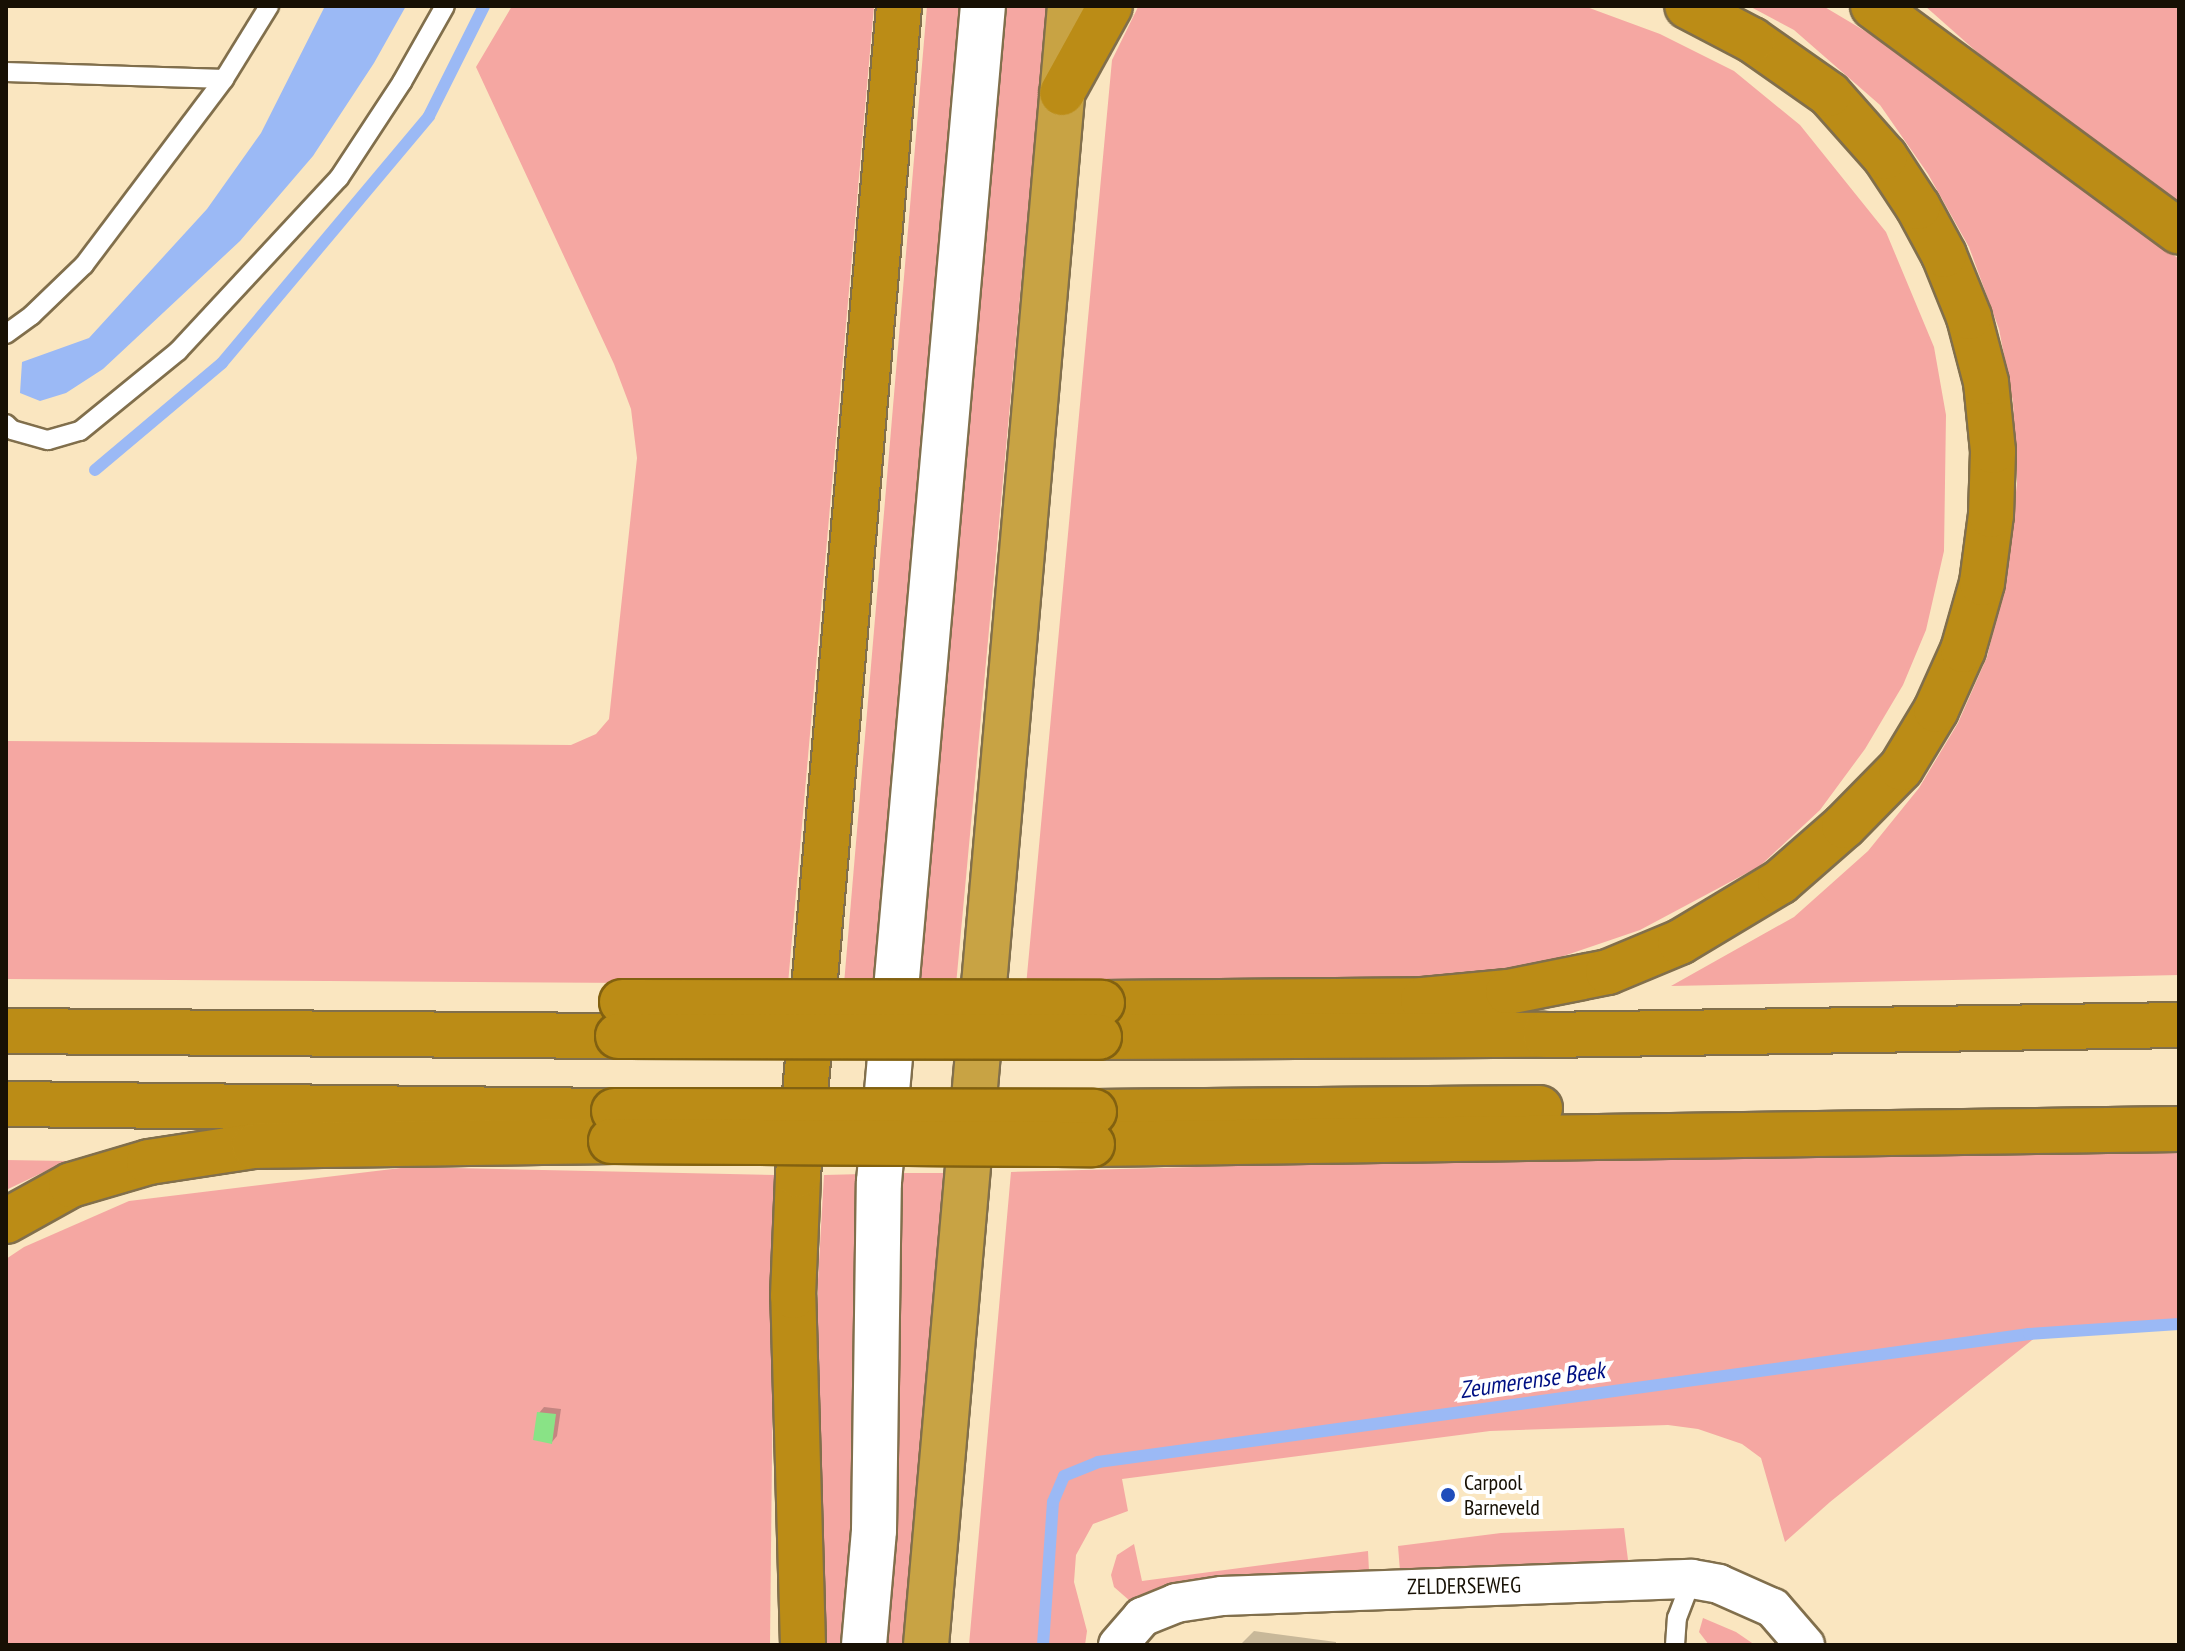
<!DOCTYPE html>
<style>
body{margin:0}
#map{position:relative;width:2185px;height:1651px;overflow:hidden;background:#fae6c0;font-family:"PT Sans Narrow",sans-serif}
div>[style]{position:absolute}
.green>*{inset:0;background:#f5a7a2}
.water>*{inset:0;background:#9bb9f5}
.shadow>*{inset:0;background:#0003}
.stream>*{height:12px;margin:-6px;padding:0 6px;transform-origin:6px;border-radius:6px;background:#9bb9f5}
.building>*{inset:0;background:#89e386}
.roads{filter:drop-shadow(2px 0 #816f4c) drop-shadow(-2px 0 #816f4c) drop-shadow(0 2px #816f4c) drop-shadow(0 -2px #816f4c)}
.service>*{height:18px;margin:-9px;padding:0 9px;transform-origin:9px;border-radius:9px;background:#fff}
.minor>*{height:38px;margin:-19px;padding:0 19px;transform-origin:19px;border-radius:19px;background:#fff}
.secondary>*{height:44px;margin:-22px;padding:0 22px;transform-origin:22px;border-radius:22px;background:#fff}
.trunk>*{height:44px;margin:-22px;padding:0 22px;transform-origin:22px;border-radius:22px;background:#c8a344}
.motorway>*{height:44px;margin:-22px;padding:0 22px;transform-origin:22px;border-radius:22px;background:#bb8c16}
.bridges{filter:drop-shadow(2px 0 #826110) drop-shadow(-2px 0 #826110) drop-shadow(0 2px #826110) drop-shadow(0 -2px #826110)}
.motorway-bridge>*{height:44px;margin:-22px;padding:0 22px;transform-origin:22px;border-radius:22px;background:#bb8c16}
.dots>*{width:22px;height:22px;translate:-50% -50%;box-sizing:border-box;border:4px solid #fff;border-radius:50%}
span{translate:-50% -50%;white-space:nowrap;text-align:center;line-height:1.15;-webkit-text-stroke:8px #fff;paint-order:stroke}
.poi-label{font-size:22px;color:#171004}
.left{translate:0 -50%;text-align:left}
.street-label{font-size:22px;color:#171004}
.water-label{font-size:24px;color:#001084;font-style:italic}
.frame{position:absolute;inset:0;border:8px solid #171004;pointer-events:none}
</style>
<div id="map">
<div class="green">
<div style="clip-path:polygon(512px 6px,874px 6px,788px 984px,6px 979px,6px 741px,571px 745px,596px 734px,609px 719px,637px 458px,631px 409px,614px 364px,476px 67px)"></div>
<div style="clip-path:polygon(927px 6px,972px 6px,884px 984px,844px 984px)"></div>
<div style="clip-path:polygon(995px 6px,1047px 6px,956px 985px,917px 985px)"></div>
<div style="clip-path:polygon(1584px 6px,1660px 34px,1734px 71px,1800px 125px,1886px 232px,1934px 347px,1946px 415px,1944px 551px,1926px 630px,1903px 685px,1865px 749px,1820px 810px,1760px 866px,1640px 930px,1546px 962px,1487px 988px,1026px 986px,1112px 60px,1138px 7px)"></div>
<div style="clip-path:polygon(1749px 6px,1823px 6px,1907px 56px,2179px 259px,2179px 975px,1671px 986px,1794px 917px,1868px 851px,1919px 788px,1958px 723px,1987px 657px,2007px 574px,2017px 483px,2013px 402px,1999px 329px,1969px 247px,1928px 174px,1880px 105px,1794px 30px)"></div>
<div style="clip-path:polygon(1925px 6px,2179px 6px,2179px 209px,2030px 99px)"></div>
<div style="clip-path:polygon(2179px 1141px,2179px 1326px,2037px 1336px,1830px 1502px,1785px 1542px,1761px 1458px,1742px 1444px,1698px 1429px,1668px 1425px,1490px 1431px,1122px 1479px,1128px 1511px,1093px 1524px,1076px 1555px,1074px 1582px,1087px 1631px,1085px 1645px,969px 1645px,1011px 1172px)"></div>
<div style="clip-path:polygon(6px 1160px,67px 1161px,6px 1190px)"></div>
<div style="clip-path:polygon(409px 1167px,775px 1175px,770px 1645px,6px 1645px,6px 1259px,24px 1247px,129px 1201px)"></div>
<div style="clip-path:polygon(903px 1173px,945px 1173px,902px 1645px,874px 1645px,891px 1311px)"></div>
<div style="clip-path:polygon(863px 1174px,849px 1645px,827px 1645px,816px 1418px,818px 1280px,824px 1175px)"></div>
<div style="clip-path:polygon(1624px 1528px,1628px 1560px,1400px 1571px,1398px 1546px,1501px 1533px)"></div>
<div style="clip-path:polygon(1134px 1544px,1142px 1581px,1368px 1551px,1369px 1571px,1212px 1577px,1160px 1588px,1130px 1601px,1114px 1587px,1111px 1575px,1117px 1555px)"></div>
<div style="clip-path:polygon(1703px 1618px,1736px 1632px,1755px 1645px,1709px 1645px,1699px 1632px)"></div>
</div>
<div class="water">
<div style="clip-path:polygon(325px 6px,406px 6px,374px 63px,313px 156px,240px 241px,103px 369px,66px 393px,40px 401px,20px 393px,22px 362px,89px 338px,207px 209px,261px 133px)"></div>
</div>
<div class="shadow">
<div style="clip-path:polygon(544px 1407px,561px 1409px,557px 1436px,552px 1442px,539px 1413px)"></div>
<div style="clip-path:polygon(1254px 1631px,1336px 1642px,1336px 1645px,1240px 1645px)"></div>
</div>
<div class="stream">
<div style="left:95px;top:470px;width:166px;rotate:-40.1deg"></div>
<div style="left:222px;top:363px;width:322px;rotate:-50deg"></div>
<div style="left:429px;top:116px;width:123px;rotate:-63.4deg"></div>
<div style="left:1043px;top:1645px;width:143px;rotate:-86deg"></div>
<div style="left:1053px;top:1502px;width:28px;rotate:-67deg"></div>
<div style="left:1064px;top:1476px;width:37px;rotate:-22deg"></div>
<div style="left:1098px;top:1462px;width:940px;rotate:-7.83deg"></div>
<div style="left:2029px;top:1334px;width:150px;rotate:-3.8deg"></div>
</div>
<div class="building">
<div style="clip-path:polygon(537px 1412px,556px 1414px,552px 1444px,533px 1440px)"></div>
</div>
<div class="roads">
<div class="service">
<div style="left:6px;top:72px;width:218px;rotate:1.8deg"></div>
<div style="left:6px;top:334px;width:32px;rotate:-36deg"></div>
<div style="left:32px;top:315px;width:72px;rotate:-43.9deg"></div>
<div style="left:84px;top:265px;width:233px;rotate:-53deg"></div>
<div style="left:224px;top:79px;width:86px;rotate:-58.3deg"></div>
<div style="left:6px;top:424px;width:8px;rotate:45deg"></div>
<div style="left:12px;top:430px;width:37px;rotate:16deg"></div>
<div style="left:48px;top:440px;width:33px;rotate:-16deg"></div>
<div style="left:80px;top:431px;width:127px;rotate:-39.2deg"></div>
<div style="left:178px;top:351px;width:236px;rotate:-47.1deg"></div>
<div style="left:339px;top:178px;width:115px;rotate:-56.7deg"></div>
<div style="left:402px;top:82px;width:87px;rotate:-60.5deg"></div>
<div style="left:1675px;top:1645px;width:27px;rotate:-86deg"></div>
<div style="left:1677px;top:1618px;width:42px;rotate:-69deg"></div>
</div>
<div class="minor">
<div style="left:1118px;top:1645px;width:37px;rotate:-49deg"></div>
<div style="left:1142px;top:1617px;width:37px;rotate:-22deg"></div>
<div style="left:1176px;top:1603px;width:47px;rotate:-8.7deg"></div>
<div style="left:1222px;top:1596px;width:470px;rotate:-2.1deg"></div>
<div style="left:1692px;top:1579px;width:27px;rotate:10deg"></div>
<div style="left:1719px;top:1584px;width:59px;rotate:24deg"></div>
<div style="left:1773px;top:1608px;width:49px;rotate:49.1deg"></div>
</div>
<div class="secondary">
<div style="left:864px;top:1645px;width:115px;rotate:-85deg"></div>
<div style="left:874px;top:1530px;width:348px;rotate:-89.2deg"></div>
<div style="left:879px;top:1182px;width:1181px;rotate:-84.95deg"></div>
</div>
<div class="trunk">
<div style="left:926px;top:1645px;width:1645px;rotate:-84.98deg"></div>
</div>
<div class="motorway">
<div style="left:1873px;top:6px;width:380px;rotate:36.4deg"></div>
<div style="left:1062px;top:93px;width:99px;rotate:-61.1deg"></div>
<div style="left:1102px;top:1003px;width:321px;rotate:-0.5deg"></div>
<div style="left:1423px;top:1000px;width:85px;rotate:-5.4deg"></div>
<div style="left:1508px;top:992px;width:102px;rotate:-11.3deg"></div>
<div style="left:1608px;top:972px;width:78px;rotate:-22.6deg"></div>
<div style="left:1680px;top:942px;width:117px;rotate:-31deg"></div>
<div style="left:1780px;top:882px;width:85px;rotate:-41.2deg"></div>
<div style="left:1844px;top:826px;width:81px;rotate:-45.5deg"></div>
<div style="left:1901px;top:768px;width:68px;rotate:-58.9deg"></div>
<div style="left:1936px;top:710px;width:66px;rotate:-65.8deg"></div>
<div style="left:1963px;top:650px;width:70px;rotate:-74.2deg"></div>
<div style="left:1982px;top:583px;width:69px;rotate:-82.5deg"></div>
<div style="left:1991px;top:515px;width:64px;rotate:-88.2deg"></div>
<div style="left:1993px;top:451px;width:69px;rotate:-95.8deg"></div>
<div style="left:1986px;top:382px;width:67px;rotate:-104.7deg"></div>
<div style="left:1969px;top:317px;width:67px;rotate:-112deg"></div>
<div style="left:1944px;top:255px;width:55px;rotate:-118.4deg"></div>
<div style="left:1918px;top:207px;width:60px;rotate:-123.4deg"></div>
<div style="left:1885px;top:157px;width:84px;rotate:-131.6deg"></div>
<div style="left:1829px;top:94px;width:94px;rotate:-145deg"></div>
<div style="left:1752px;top:40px;width:73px;rotate:-152.4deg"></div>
<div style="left:6px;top:1031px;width:612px;rotate:0.47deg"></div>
<div style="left:1099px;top:1037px;width:446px;rotate:-0.3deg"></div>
<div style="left:1545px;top:1035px;width:634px;rotate:-0.9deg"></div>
<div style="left:6px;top:1104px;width:608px;rotate:0.66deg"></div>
<div style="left:1094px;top:1112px;width:446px;rotate:-0.5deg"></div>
<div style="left:1092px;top:1144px;width:1087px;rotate:-0.79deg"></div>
<div style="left:6px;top:1221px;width:74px;rotate:-29deg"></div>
<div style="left:71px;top:1185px;width:81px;rotate:-16.4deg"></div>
<div style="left:149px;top:1162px;width:106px;rotate:-8.7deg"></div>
<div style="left:254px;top:1146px;width:357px;rotate:-0.8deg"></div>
<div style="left:803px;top:1645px;width:349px;rotate:-91.6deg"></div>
<div style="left:793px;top:1296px;width:121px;rotate:-87.6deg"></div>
<div style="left:798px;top:1175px;width:1173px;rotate:-85.06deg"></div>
</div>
</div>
<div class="bridges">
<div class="motorway-bridge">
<div style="left:622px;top:1002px;width:480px;rotate:0.1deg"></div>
<div style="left:618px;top:1036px;width:481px;rotate:0.1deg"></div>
<div style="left:614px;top:1111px;width:480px;rotate:0.1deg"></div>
<div style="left:611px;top:1141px;width:481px;rotate:0.4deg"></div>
</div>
</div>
<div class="dots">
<div style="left:1448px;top:1495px;background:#1f4dbb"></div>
</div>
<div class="poi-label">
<span class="left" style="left:1464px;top:1495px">Carpool<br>Barneveld</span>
</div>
<div class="street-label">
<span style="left:1464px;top:1586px;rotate:-1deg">ZELDERSEWEG</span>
</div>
<div class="water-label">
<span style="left:1532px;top:1380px;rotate:-8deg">Zeumerense Beek</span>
</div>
<div class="frame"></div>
</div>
